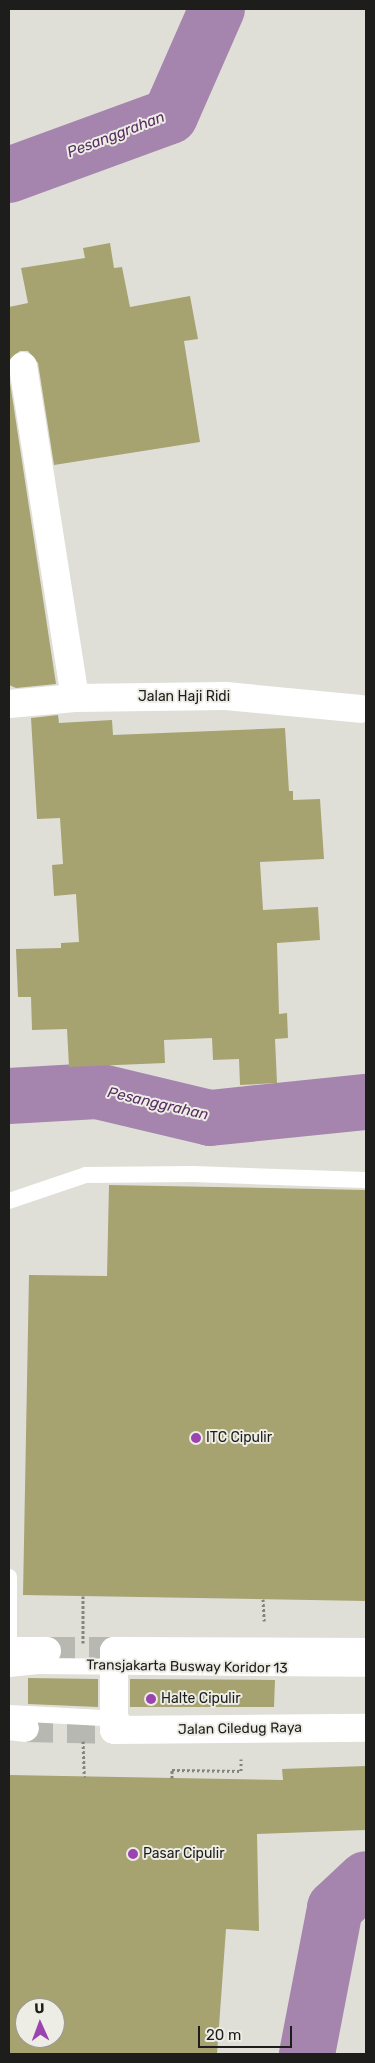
<!DOCTYPE html>
<style>
body{margin:0}
#map{position:relative;width:375px;height:2063px;overflow:hidden;background:#dfdfd8;font-family:Rubik,sans-serif}
div>[style]{position:absolute}
.river>*{height:56px;margin:-28px;padding:0 28px;transform-origin:28px;border-radius:28px;background:#a585ad}
.building>*{inset:0;background:#a6a370}
.primary-tunnel>*{height:28px;margin-top:-14px;transform-origin:0;background:repeating-linear-gradient(90deg,#b8b8b2 0 28px,transparent 0 42px)}
.path>*{height:3px;margin-top:-1.5px;transform-origin:0;background:repeating-linear-gradient(90deg,#84847f 0 2.5px,transparent 0 5px)}
.lane>*{height:16px;margin:-8px;padding:0 8px;transform-origin:8px;border-radius:8px;background:#fff}
.street>*{height:28px;margin:-14px;padding:0 14px;transform-origin:14px;border-radius:14px;background:#fff}
.primary>*{height:28px;margin:-14px;padding:0 14px;transform-origin:14px;border-radius:14px;background:#fff}
.dots>*{width:14px;height:14px;translate:-50% -50%;box-sizing:border-box;border:2px solid #edece5;border-radius:50%}
span{translate:-50% -50%;white-space:nowrap;text-align:center;line-height:1.15;-webkit-text-stroke:4px #edece5;paint-order:stroke}
.street-label{font-size:14px;color:#1d1d1b}
.poi-label{font-size:14px;color:#1d1d1b}
.left{translate:0 -50%;text-align:left}
.water-label{font-size:15px;color:#582e62;font-style:italic}
.frame{position:absolute;inset:0;border:10px solid #1d1d1b;pointer-events:none}
.north{position:absolute;left:15px;top:1998px;width:50px;height:50px;box-sizing:border-box;background:#edece5;border:1px solid #9a9994;border-radius:50%;rotate:358deg;font-size:14px;font-weight:700;line-height:20px;text-align:center;color:#1d1d1b}
.north::after{content:'';display:block;margin:auto;width:18px;height:22px;background:#9b43b0;clip-path:polygon(50% 0,100% 100%,50% 72%,0 100%)}
.scale{position:absolute;left:198px;top:2026px;width:94px;height:22px;box-sizing:border-box;border:2px solid #1d1d1b;border-top:0;padding-left:6px;font-size:15px;line-height:18px;white-space:nowrap;color:#1d1d1b;-webkit-text-stroke:4px #edece5;paint-order:stroke}
</style>
<div id="map">
<div class="river">
<div style="left:9px;top:175px;width:171px;rotate:-20.1deg"></div>
<div style="left:170px;top:116px;width:117px;rotate:-66.3deg"></div>
<div style="left:9px;top:1096px;width:88px;rotate:-3.3deg"></div>
<div style="left:97px;top:1091px;width:116px;rotate:13.4deg"></div>
<div style="left:210px;top:1118px;width:157px;rotate:-5.9deg"></div>
<div style="left:307px;top:2054px;width:149px;rotate:-79.1deg"></div>
<div style="left:335px;top:1908px;width:42px;rotate:-43.1deg"></div>
</div>
<div class="building">
<div style="clip-path:polygon(110px 243px,114px 268px,122px 267px,130px 307px,190px 296px,198px 339px,184px 341px,200px 442px,54px 465px,38px 363px,28px 351px,20px 351px,9px 360px,9px 307px,28px 303px,21px 268px,85px 258px,83px 248px)"></div>
<div style="clip-path:polygon(9px 376px,56px 684px,16px 688px,9px 685px)"></div>
<div style="clip-path:polygon(58px 715px,59px 723px,112px 720px,113px 735px,285px 728px,289px 791px,293px 791px,293px 800px,320px 799px,324px 859px,260px 862px,263px 910px,318px 907px,320px 940px,277px 943px,279px 1014px,287px 1013px,288px 1038px,275px 1039px,277px 1083px,240px 1085px,239px 1059px,213px 1060px,212px 1038px,164px 1040px,165px 1063px,69px 1067px,67px 1029px,32px 1030px,31px 997px,18px 997px,16px 949px,61px 948px,61px 943px,79px 942px,76px 894px,54px 896px,52px 865px,63px 864px,60px 818px,37px 819px,31px 718px)"></div>
<div style="clip-path:polygon(109px 1185px,366px 1190px,366px 1601px,23px 1595px,29px 1275px,107px 1276px)"></div>
<div style="clip-path:polygon(28px 1678px,98px 1679px,98px 1707px,28px 1704px)"></div>
<div style="clip-path:polygon(130px 1679px,275px 1680px,274px 1707px,130px 1707px)"></div>
<div style="clip-path:polygon(evenodd,366px 1766px,366px 1830px,257px 1834px,259px 1931px,226px 1929px,217px 2054px,9px 2054px,9px 1775px,283px 1780px,282px 1769px,366px 1766px,25px 2008px,55px 2008px,55px 2038px,25px 2038px,25px 2008px)"></div>
</div>
<div class="primary-tunnel">
<div style="left:47px;top:1651px;width:67px"></div>
<div style="left:25px;top:1728px;width:89px;rotate:1.3deg"></div>
</div>
<div class="path">
<div style="left:83px;top:1596px;width:47px;rotate:90deg"></div>
<div style="left:263px;top:1599px;width:22px;rotate:87deg"></div>
<div style="left:83px;top:1741px;width:36px;rotate:88deg"></div>
<div style="left:172px;top:1778px;width:8px;rotate:-90deg"></div>
<div style="left:172px;top:1770px;width:69px;rotate:0.8deg"></div>
<div style="left:241px;top:1771px;width:12px;rotate:-90deg"></div>
</div>
<div class="lane">
<div style="left:9px;top:1201px;width:81px;rotate:-18.7deg"></div>
<div style="left:86px;top:1175px;width:107px;rotate:-0.5deg"></div>
<div style="left:193px;top:1174px;width:173px;rotate:2deg"></div>
<div style="left:9px;top:1577px;width:74px;rotate:90deg"></div>
<div style="left:9px;top:1669px;width:29px;rotate:-6deg"></div>
<div style="left:38px;top:1666px;width:328px;rotate:0.5deg"></div>
<div style="left:9px;top:1713px;width:113px;rotate:3deg"></div>
</div>
<div class="street">
<div style="left:23px;top:366px;width:336px;rotate:81.1deg"></div>
<div style="left:9px;top:704px;width:66px;rotate:-5.2deg"></div>
<div style="left:75px;top:698px;width:151px;rotate:-0.8deg"></div>
<div style="left:226px;top:696px;width:135px;rotate:5.5deg"></div>
</div>
<div class="primary">
<div style="left:9px;top:1651px;width:38px"></div>
<div style="left:366px;top:1652px;width:252px;rotate:-179.8deg"></div>
<div style="left:114px;top:1651px;width:79px;rotate:90deg"></div>
<div style="left:114px;top:1730px;width:252px;rotate:-0.5deg"></div>
<div style="left:9px;top:1726px;width:16px;rotate:7deg"></div>
</div>
<div class="dots">
<div style="left:196px;top:1438px;background:#9b43b0"></div>
<div style="left:151px;top:1699px;background:#9b43b0"></div>
<div style="left:133px;top:1854px;background:#9b43b0"></div>
</div>
<div class="street-label">
<span style="left:184px;top:697px">Jalan Haji Ridi</span>
<span style="left:187px;top:1667px;rotate:1deg">Transjakarta Busway Koridor 13</span>
<span style="left:240px;top:1729px;rotate:-1deg">Jalan Ciledug Raya</span>
</div>
<div class="poi-label">
<span class="left" style="left:206px;top:1438px">ITC Cipulir</span>
<span class="left" style="left:161px;top:1699px">Halte Cipulir</span>
<span class="left" style="left:143px;top:1854px">Pasar Cipulir</span>
</div>
<div class="water-label">
<span style="left:116px;top:135px;rotate:-21deg">Pesanggrahan</span>
<span style="left:158px;top:1104px;rotate:13deg">Pesanggrahan</span>
</div>
<div class="frame"></div>
<div class="north">U</div>
<div class="scale">20 m</div>
</div>
